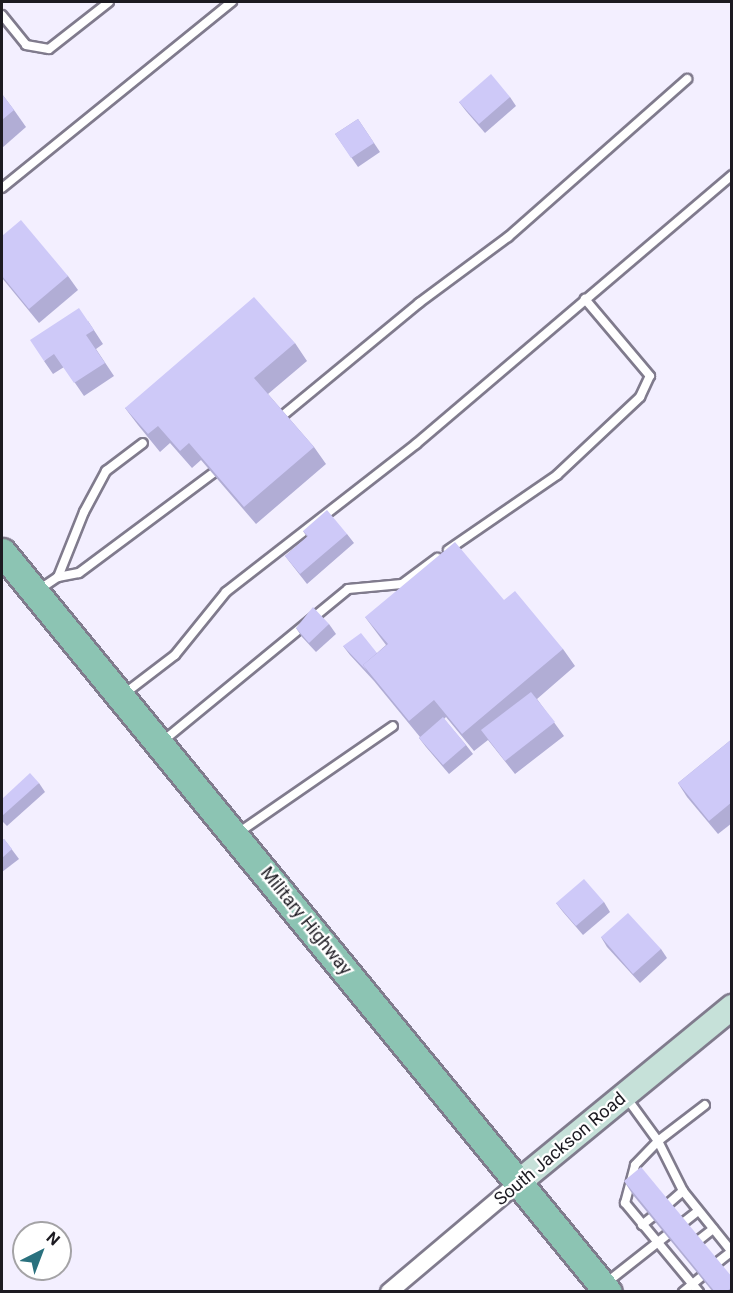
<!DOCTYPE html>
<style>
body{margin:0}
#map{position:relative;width:733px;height:1293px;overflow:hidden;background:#f3efff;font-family:Roboto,sans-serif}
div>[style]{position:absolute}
.roads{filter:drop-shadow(2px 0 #807b8d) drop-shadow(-2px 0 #807b8d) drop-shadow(0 2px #807b8d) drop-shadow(0 -2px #807b8d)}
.service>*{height:8px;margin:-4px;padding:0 4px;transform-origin:4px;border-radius:4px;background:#fff}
.minor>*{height:16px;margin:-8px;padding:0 8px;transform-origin:8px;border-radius:8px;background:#fff}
.secondary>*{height:24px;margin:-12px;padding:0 12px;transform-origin:12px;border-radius:12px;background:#c6e1d9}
.primary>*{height:27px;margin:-13.5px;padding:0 13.5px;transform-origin:13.5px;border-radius:13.5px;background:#8cc4b3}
.wall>*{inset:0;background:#b1add5}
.building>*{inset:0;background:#cec9f8}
span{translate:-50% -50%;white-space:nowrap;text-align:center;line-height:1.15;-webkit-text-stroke:4.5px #fff;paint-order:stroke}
.street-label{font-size:18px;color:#1c1a21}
.frame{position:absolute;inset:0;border:3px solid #1c1a21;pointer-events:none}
.north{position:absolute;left:12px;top:1221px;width:60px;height:60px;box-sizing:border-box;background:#fff;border:2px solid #a4a3a6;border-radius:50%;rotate:42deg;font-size:16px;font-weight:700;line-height:24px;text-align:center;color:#1c1a21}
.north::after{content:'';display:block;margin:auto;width:21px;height:27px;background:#2a717e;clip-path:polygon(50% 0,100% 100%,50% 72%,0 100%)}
</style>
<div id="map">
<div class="roads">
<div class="service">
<div style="left:2px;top:15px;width:38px;rotate:51deg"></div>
<div style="left:26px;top:45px;width:23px;rotate:10deg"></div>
<div style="left:49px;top:49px;width:76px;rotate:-38.1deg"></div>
<div style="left:2px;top:188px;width:296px;rotate:-39deg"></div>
<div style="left:282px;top:416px;width:178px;rotate:-39.5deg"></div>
<div style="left:419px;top:303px;width:111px;rotate:-36.6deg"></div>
<div style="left:508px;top:237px;width:239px;rotate:-41.4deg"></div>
<div style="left:448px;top:550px;width:132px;rotate:-34.5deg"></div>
<div style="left:557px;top:475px;width:114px;rotate:-43.2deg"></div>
<div style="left:640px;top:397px;width:23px;rotate:-65deg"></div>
<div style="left:650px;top:376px;width:101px;rotate:-130.2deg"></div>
<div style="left:58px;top:577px;width:70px;rotate:-68.2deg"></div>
<div style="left:84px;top:512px;width:47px;rotate:-61.8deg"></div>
<div style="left:106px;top:471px;width:46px;rotate:-37.1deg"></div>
<div style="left:37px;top:591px;width:25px;rotate:-34deg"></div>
<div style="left:58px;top:577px;width:21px;rotate:-11deg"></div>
<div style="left:79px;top:573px;width:167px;rotate:-36.7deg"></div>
<div style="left:124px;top:694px;width:64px;rotate:-37.4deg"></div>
<div style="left:175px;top:655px;width:81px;rotate:-51deg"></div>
<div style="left:226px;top:592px;width:241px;rotate:-37.9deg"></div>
<div style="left:416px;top:444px;width:415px;rotate:-40.4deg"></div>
<div style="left:163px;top:741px;width:239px;rotate:-39.4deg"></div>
<div style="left:348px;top:589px;width:54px;rotate:-5.3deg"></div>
<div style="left:402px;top:584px;width:44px;rotate:-36.6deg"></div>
<div style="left:238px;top:833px;width:188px;rotate:-34.6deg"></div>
<div style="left:626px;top:1097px;width:54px;rotate:54deg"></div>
<div style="left:658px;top:1141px;width:56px;rotate:63.4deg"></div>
<div style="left:683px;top:1191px;width:78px;rotate:51.2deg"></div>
<div style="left:668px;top:1204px;width:20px;rotate:-41deg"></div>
<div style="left:684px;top:1222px;width:18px;rotate:-38deg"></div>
<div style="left:642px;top:1225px;width:13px;rotate:-39deg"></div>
<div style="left:699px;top:1240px;width:18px;rotate:-38deg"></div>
<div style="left:718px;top:1262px;width:16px;rotate:-38deg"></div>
<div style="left:606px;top:1283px;width:78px;rotate:-38.2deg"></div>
<div style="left:683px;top:1292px;width:23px;rotate:-40deg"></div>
<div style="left:699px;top:1292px;width:116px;rotate:-129.7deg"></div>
<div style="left:625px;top:1203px;width:39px;rotate:-75deg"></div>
<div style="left:635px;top:1165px;width:33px;rotate:-46deg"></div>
<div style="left:658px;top:1141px;width:59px;rotate:-37.5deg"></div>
</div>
<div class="minor">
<div style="left:389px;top:1292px;width:170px;rotate:-40.2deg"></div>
</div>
<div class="secondary">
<div style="left:519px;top:1182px;width:276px;rotate:-39.4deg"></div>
</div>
<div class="primary">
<div style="left:2px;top:552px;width:956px;rotate:50.69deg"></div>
</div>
</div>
<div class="wall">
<div style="clip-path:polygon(2px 94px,14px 110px,26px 127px,2px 148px)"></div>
<div style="clip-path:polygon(510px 97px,516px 106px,485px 133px,466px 111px,459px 102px)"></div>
<div style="clip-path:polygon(358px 119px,380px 152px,358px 167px,335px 134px)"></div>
<div style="clip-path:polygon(2px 236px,68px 276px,78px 290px,39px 323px,2px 278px)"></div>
<div style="clip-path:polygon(88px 321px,103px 344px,96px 349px,114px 376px,84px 396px,64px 367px,53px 374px,44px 361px)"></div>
<div style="clip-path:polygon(295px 343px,307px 361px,268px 394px,314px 447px,326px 464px,256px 524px,201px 460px,192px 468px,170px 443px,160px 452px,138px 425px,125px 408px)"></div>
<div style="clip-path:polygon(303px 531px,347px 534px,354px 543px,307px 584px,285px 556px,307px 537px)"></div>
<div style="clip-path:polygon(365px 617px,563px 649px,575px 666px,537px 699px,564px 736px,515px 774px,488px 740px,474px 751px,446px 717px,444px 719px,466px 745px,473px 754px,449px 774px,426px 747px,419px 738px,420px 737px,374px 681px,350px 655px,343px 646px,377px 653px,386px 645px)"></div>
<div style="clip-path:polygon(329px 624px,336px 634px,316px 652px,302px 637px,296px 628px)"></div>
<div style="clip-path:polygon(732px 739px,732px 823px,718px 834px,687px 797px,678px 783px)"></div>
<div style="clip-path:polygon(39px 783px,45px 792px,7px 826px,2px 821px,2px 799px)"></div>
<div style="clip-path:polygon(4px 839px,19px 859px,2px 872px,2px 841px)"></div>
<div style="clip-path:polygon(604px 902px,610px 912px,583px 935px,563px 912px,556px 903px)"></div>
<div style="clip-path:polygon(601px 937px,661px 949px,667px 958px,640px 983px,607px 947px)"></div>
<div style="clip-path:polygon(624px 1181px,732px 1277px,732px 1292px,713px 1292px,633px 1195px)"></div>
</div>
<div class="building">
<div style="clip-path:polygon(491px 74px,510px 97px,479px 124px,459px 102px)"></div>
<div style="clip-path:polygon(2px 94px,14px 110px,2px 120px)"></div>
<div style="clip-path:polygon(358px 119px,374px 143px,351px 158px,335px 134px)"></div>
<div style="clip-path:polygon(21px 220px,68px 276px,29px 309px,2px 276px,2px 236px)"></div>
<div style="clip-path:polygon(254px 297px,295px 343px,254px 378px,314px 447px,244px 507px,189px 443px,180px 451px,158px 426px,148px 434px,125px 408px)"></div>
<div style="clip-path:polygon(79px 308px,94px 330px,86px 335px,105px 363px,74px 383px,54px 354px,44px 361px,30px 340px)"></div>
<div style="clip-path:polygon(327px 510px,347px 534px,300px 574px,285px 556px,308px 536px,303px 531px)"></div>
<div style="clip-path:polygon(455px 542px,504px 600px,515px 591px,563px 649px,462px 734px,434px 700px,409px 721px,363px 665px,388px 644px,365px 617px)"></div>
<div style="clip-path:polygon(313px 607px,329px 624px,309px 643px,296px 628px)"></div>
<div style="clip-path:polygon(361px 633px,377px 653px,363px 665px,367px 671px,343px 646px)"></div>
<div style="clip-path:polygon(531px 692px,555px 722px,505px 761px,481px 730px)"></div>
<div style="clip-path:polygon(443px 717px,466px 745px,443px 765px,419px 738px)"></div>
<div style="clip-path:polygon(732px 739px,732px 802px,709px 821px,678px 783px)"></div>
<div style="clip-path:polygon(30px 773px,39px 783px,2px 816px,2px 799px)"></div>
<div style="clip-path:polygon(4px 839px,12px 849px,2px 858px,2px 841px)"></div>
<div style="clip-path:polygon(584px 879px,604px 902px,576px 926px,556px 903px)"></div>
<div style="clip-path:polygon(628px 913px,661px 949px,633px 974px,601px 937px)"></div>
<div style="clip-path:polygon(641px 1167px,732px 1277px,732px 1287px,726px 1292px,715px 1292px,624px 1181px)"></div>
</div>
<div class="street-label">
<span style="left:306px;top:921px;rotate:51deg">Military Highway</span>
<span style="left:560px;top:1149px;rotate:-40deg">South Jackson Road</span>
</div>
<div class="frame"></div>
<div class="north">N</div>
</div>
